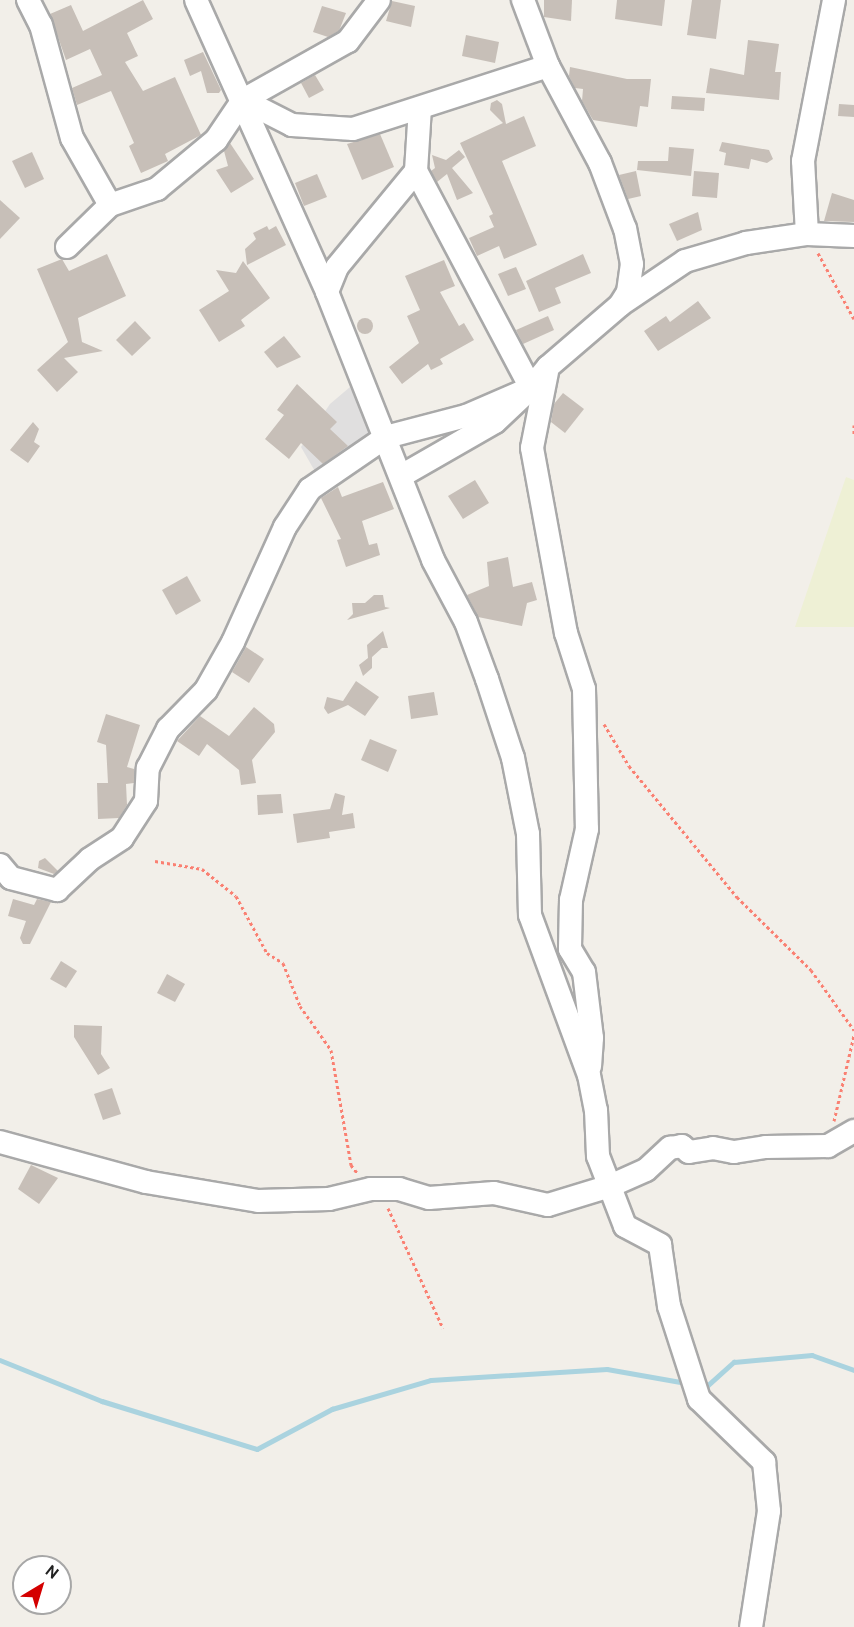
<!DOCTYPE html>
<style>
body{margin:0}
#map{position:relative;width:854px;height:1627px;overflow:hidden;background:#f2efe9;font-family:Cabin,sans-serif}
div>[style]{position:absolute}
.residential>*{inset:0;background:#e0dfdf}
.farmland>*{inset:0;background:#eef0d5}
.stream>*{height:4.5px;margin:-2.25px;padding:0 2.25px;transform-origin:2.25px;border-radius:2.25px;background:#aad3df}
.building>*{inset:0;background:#c7bfb8}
.round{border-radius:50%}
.path>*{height:3px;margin-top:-1.5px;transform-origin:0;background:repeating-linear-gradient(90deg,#fa8072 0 3px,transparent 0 6px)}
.roads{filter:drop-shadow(2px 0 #a9a9a9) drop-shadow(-2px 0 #a9a9a9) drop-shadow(0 2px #a9a9a9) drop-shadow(0 -2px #a9a9a9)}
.minor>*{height:22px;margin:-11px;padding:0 11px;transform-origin:11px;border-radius:11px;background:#fff}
span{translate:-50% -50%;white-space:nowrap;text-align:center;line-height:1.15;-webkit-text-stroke:6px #fff;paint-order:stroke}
.north{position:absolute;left:12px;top:1555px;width:60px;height:60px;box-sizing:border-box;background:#fff;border:2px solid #a7a7a7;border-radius:50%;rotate:38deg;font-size:16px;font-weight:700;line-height:24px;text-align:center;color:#222}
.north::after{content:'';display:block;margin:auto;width:21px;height:27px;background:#d40000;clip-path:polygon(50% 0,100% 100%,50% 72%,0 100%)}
</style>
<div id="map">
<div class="residential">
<div style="clip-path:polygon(350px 387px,373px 434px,320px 480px,301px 447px,330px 404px)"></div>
</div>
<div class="farmland">
<div style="clip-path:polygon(846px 477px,854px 480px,854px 627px,795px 627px)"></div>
</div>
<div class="stream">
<div style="left:0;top:1360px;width:110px;rotate:21.9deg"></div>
<div style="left:102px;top:1401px;width:162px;rotate:17.2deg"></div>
<div style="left:257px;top:1449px;width:85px;rotate:-28.1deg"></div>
<div style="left:332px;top:1409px;width:103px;rotate:-16.3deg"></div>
<div style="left:431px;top:1380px;width:176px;rotate:-3.6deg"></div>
<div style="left:607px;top:1369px;width:80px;rotate:10deg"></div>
<div style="left:701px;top:1385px;width:6px;rotate:9deg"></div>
<div style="left:707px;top:1386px;width:36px;rotate:-42deg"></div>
<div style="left:734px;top:1362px;width:78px;rotate:-5.1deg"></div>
<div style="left:812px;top:1355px;width:45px;rotate:19.7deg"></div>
</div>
<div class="building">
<div style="clip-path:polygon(143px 0,153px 19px,127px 33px,138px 56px,125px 62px,143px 91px,175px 77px,201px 135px,165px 154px,168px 161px,141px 173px,129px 146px,134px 143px,111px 91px,77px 105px,72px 88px,102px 75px,90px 49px,66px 60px,50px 14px,71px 5px,83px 31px)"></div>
<div style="clip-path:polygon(544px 0,572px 0,571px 21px,544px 17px)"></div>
<div style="clip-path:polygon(617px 0,665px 0,662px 26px,615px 19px)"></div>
<div style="clip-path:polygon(692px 0,721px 0,716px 39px,687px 35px)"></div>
<div style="clip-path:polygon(392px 1px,415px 6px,411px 27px,386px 21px)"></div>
<div style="clip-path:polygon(322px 6px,346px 13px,339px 31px,328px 37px,313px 32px)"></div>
<div style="clip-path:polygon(466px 35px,499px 42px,495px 63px,462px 56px)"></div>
<div style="clip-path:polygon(748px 40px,779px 44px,775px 72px,781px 72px,779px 100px,706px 93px,710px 68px,744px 75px)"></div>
<div style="clip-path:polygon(203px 52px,221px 90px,219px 93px,207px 93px,201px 71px,190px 76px,184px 60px)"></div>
<div style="clip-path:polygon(570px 67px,627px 79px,651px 79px,648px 107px,640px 106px,637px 127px,593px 120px,582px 101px,583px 89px,575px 88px,569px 76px)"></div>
<div style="clip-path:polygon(315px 75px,324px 90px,309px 98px,301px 83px)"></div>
<div style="clip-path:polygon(672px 96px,705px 98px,704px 111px,671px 109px)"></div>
<div style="clip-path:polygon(497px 100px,502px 104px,506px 124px,524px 116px,536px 146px,502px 161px,537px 245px,504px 259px,499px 246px,477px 256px,469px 238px,494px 227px,489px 216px,493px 214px,460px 143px,503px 123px,490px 110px,491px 103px)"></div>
<div style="clip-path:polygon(839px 104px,854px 105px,854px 117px,838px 116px)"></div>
<div style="clip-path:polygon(380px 134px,394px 167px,362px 180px,347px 144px)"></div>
<div style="clip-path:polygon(722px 142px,769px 150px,773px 159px,767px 163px,751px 159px,749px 169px,724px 165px,726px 153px,719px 151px)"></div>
<div style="clip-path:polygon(230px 143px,254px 179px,231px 193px,216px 170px,228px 166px,224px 151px)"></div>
<div style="clip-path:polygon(669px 147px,694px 149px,691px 176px,637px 170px,638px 161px,668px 161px)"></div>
<div style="clip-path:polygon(459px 150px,465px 157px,452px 168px,473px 193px,457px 200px,447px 174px,437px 182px,431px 171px,435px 168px,432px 155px,446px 160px)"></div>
<div style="clip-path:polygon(32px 152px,44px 179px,25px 188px,12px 161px)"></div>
<div style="clip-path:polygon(636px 171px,641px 196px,628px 199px,619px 175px)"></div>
<div style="clip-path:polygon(694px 171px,719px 173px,717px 198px,692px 196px)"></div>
<div style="clip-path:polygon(317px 174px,327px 197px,304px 206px,295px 183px)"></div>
<div style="clip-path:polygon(832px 193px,854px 200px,854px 222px,824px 221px)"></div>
<div style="clip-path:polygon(0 200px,20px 218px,0 239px)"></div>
<div style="clip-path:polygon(698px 212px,702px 230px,677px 241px,669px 224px)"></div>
<div style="clip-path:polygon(267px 226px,269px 230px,276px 226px,286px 245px,247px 265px,245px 249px,256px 239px,253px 233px)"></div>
<div style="clip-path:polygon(107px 254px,126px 296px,78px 318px,82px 342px,103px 351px,64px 358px,78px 372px,57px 392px,37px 370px,68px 342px,37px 269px,62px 259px,69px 271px)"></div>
<div style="clip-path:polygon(583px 254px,591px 273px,555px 288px,561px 303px,539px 312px,526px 281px)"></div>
<div style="clip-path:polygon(444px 260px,455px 286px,440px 292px,459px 326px,464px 323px,474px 340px,440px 359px,443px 364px,431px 370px,428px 364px,402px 384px,389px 367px,419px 343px,407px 316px,420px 310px,405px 276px)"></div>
<div style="clip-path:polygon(243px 261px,270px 298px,241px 320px,245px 326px,219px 342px,199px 310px,229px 291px,216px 270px,236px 273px)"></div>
<div style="clip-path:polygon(516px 267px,526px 289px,508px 296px,498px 274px)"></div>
<div style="clip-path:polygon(698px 301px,711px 318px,658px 351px,644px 331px,666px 316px,670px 322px)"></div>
<div style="clip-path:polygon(548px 316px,554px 330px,523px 344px,516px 330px)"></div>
<div class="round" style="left:357px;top:318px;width:16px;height:16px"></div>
<div style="clip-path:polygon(135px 321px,151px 338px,132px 356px,116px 340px)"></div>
<div style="clip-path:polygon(284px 336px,301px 357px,277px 368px,264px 352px)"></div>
<div style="clip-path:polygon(297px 384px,337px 422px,330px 429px,348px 446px,323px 464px,301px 443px,289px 459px,265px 439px,284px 415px,277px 410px)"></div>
<div style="clip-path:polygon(563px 393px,584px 409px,565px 433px,551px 422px,554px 404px)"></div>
<div style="clip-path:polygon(33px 422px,39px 429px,34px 442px,40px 446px,28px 463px,10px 450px)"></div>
<div style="clip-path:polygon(475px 480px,489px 503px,463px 519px,448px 496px)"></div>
<div style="clip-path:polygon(383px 482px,394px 509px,362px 521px,369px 545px,377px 543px,380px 555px,346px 567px,337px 540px,341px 539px,321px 498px,338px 487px,342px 497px)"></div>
<div style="clip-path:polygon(508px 557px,513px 587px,532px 582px,537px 600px,527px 603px,522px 626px,478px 617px,467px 595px,489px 586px,487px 562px)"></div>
<div style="clip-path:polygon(187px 576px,201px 601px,176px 615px,162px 590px)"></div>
<div style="clip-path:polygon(374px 595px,383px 595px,385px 607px,390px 608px,347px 620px,353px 614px,352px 603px,365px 603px)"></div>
<div style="clip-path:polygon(383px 631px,388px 648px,382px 648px,372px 657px,372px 668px,363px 676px,359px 665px,368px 658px,367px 645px)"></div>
<div style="clip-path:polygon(246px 647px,264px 659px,249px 683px,232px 672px)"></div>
<div style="clip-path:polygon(356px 681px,379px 697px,365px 716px,348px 705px,328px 714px,324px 708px,327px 697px,343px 701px)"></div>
<div style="clip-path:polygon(434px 692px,438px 715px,411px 719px,408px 696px)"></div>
<div style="clip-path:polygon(254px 707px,274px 724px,275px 732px,252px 760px,256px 783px,241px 785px,239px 770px,207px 744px,199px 756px,177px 741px,200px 716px,229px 736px)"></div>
<div style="clip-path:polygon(106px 714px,140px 725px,127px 767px,134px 769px,134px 783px,126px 784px,127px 805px,119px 818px,98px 819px,97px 783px,108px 783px,106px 745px,97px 742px)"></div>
<div style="clip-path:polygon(370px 739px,397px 750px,388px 772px,361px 760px)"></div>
<div style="clip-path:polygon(335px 793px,345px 796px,342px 815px,353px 813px,355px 828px,329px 832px,330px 838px,297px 843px,293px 814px,330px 809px)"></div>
<div style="clip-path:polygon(281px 794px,283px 813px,258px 815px,257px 795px)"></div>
<div style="clip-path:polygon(45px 858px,58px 871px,54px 874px,38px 868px,39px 861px)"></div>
<div style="clip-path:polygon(13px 899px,34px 905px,37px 899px,51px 902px,30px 944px,23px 944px,20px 938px,26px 921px,8px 916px)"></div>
<div style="clip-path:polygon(61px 961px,77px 971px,66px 988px,50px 979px)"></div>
<div style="clip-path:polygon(167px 974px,185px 984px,175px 1002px,157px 993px)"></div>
<div style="clip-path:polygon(74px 1025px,102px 1026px,101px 1054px,110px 1068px,98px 1075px,74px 1037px)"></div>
<div style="clip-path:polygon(112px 1088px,121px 1114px,103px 1120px,94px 1094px)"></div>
<div style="clip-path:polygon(31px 1165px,58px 1178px,39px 1204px,18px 1189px)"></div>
</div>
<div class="path">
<div style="left:818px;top:253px;width:75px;rotate:61.4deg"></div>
<div style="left:854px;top:425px;width:9px;rotate:90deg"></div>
<div style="left:604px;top:724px;width:49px;rotate:59.2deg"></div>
<div style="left:629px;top:766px;width:170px;rotate:50.5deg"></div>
<div style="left:737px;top:897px;width:104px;rotate:44.6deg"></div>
<div style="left:811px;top:970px;width:74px;rotate:54.4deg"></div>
<div style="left:155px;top:861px;width:48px;rotate:9.7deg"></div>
<div style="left:202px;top:869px;width:43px;rotate:38.5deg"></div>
<div style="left:236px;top:896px;width:65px;rotate:61.5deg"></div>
<div style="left:267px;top:953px;width:19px;rotate:32deg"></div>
<div style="left:283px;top:963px;width:46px;rotate:68.4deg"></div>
<div style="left:300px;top:1006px;width:54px;rotate:54.8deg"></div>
<div style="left:331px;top:1050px;width:117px;rotate:80.1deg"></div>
<div style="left:351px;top:1165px;width:11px;rotate:52deg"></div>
<div style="left:834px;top:1121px;width:88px;rotate:-76.9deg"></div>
<div style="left:388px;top:1208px;width:132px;rotate:65.4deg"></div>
</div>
<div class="roads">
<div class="minor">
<div style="left:28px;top:0;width:28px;rotate:63deg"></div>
<div style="left:41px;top:25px;width:117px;rotate:74.7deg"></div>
<div style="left:72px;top:138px;width:77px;rotate:60.4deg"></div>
<div style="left:196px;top:0;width:320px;rotate:65.8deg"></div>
<div style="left:327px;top:292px;width:288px;rotate:68.4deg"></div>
<div style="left:433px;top:560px;width:70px;rotate:62deg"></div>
<div style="left:466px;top:622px;width:61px;rotate:69.8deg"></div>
<div style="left:487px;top:679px;width:83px;rotate:71.8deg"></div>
<div style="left:513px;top:758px;width:77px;rotate:78.8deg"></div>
<div style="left:528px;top:834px;width:81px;rotate:88.6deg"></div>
<div style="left:530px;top:915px;width:171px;rotate:69.8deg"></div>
<div style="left:589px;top:1075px;width:36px;rotate:79deg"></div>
<div style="left:596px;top:1110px;width:46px;rotate:87.5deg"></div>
<div style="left:598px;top:1156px;width:75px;rotate:68.9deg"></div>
<div style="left:625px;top:1226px;width:40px;rotate:28deg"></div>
<div style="left:660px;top:1245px;width:62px;rotate:81.6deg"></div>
<div style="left:669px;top:1306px;width:98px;rotate:72.1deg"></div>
<div style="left:699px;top:1399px;width:91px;rotate:44.1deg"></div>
<div style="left:764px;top:1462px;width:49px;rotate:84.2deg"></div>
<div style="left:769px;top:1511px;width:117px;rotate:98.8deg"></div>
<div style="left:243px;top:100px;width:55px;rotate:27deg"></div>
<div style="left:292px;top:125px;width:61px;rotate:3.8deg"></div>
<div style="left:353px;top:129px;width:205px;rotate:-17.9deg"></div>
<div style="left:807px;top:234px;width:73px;rotate:-93.1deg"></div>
<div style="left:803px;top:161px;width:164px;rotate:-79.1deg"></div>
<div style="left:67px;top:247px;width:60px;rotate:-44.3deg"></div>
<div style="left:110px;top:205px;width:50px;rotate:-18.8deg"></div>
<div style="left:157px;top:189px;width:77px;rotate:-39.7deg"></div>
<div style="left:216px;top:140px;width:48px;rotate:-56deg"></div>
<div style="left:243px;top:100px;width:120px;rotate:-29.3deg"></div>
<div style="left:348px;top:41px;width:51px;rotate:-52.9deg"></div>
<div style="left:327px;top:292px;width:27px;rotate:-68deg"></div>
<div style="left:337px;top:267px;width:124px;rotate:-50.5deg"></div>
<div style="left:620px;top:305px;width:78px;rotate:-34.1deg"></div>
<div style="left:685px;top:261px;width:64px;rotate:-16.4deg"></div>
<div style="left:746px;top:243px;width:62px;rotate:-8.4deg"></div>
<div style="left:807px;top:234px;width:47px;rotate:2.4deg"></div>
<div style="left:547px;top:372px;width:77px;rotate:101.2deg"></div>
<div style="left:532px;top:448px;width:188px;rotate:79.6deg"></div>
<div style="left:566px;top:633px;width:59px;rotate:72.2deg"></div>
<div style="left:584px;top:689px;width:140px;rotate:88.8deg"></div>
<div style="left:587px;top:829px;width:73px;rotate:102.7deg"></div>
<div style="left:571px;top:900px;width:49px;rotate:91.2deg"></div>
<div style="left:570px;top:949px;width:27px;rotate:59deg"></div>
<div style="left:584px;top:972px;width:66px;rotate:83.1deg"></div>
<div style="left:592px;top:1038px;width:28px;rotate:94deg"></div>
<div style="left:401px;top:476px;width:108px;rotate:-29.9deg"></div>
<div style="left:495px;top:422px;width:50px;rotate:-43.4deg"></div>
<div style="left:531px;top:388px;width:246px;rotate:-117.9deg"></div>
<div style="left:416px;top:171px;width:63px;rotate:-86.4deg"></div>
<div style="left:0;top:865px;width:17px;rotate:50deg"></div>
<div style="left:11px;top:878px;width:48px;rotate:14.6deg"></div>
<div style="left:57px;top:890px;width:45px;rotate:-43.2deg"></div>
<div style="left:90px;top:859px;width:38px;rotate:-33deg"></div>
<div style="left:122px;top:838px;width:44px;rotate:-57deg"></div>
<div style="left:146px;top:801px;width:33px;rotate:-87deg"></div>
<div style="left:148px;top:768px;width:44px;rotate:-62.9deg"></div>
<div style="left:168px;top:729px;width:54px;rotate:-45.7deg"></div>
<div style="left:206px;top:690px;width:55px;rotate:-60.6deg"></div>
<div style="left:233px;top:642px;width:126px;rotate:-65.7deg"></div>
<div style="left:285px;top:527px;width:45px;rotate:-56.7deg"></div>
<div style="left:310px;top:489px;width:92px;rotate:-34.4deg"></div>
<div style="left:386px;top:437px;width:83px;rotate:-14.7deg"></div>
<div style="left:466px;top:416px;width:71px;rotate:-23.3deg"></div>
<div style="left:531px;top:388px;width:27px;rotate:-51deg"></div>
<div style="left:548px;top:367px;width:95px;rotate:-40.7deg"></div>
<div style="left:620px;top:305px;width:15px;rotate:-58deg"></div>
<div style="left:628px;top:292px;width:28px;rotate:-82deg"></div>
<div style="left:632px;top:264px;width:36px;rotate:-101deg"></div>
<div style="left:625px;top:229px;width:71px;rotate:-110.7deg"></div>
<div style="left:600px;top:163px;width:110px;rotate:-118.2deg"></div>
<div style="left:548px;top:66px;width:71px;rotate:-110.7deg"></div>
<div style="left:0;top:1142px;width:151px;rotate:15.3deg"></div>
<div style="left:146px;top:1182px;width:114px;rotate:9.6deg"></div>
<div style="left:258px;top:1201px;width:71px;rotate:-1.6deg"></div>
<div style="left:329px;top:1199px;width:43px;rotate:-13.4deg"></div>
<div style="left:371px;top:1189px;width:28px"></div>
<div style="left:399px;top:1189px;width:31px;rotate:17deg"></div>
<div style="left:429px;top:1198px;width:65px;rotate:-4.4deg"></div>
<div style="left:494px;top:1193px;width:55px;rotate:12.5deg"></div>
<div style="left:548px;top:1205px;width:65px;rotate:-17deg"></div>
<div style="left:610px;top:1186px;width:39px;rotate:-24deg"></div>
<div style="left:646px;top:1170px;width:33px;rotate:-43deg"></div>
<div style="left:670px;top:1148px;width:12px;rotate:-9deg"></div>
<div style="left:682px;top:1146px;width:9px;rotate:41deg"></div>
<div style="left:689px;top:1152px;width:24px;rotate:-9deg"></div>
<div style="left:713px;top:1148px;width:21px;rotate:11deg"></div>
<div style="left:734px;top:1152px;width:32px;rotate:-9deg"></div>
<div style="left:766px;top:1147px;width:62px;rotate:-0.9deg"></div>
<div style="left:828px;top:1146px;width:30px;rotate:-30deg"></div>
</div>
</div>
<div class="north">N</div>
</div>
